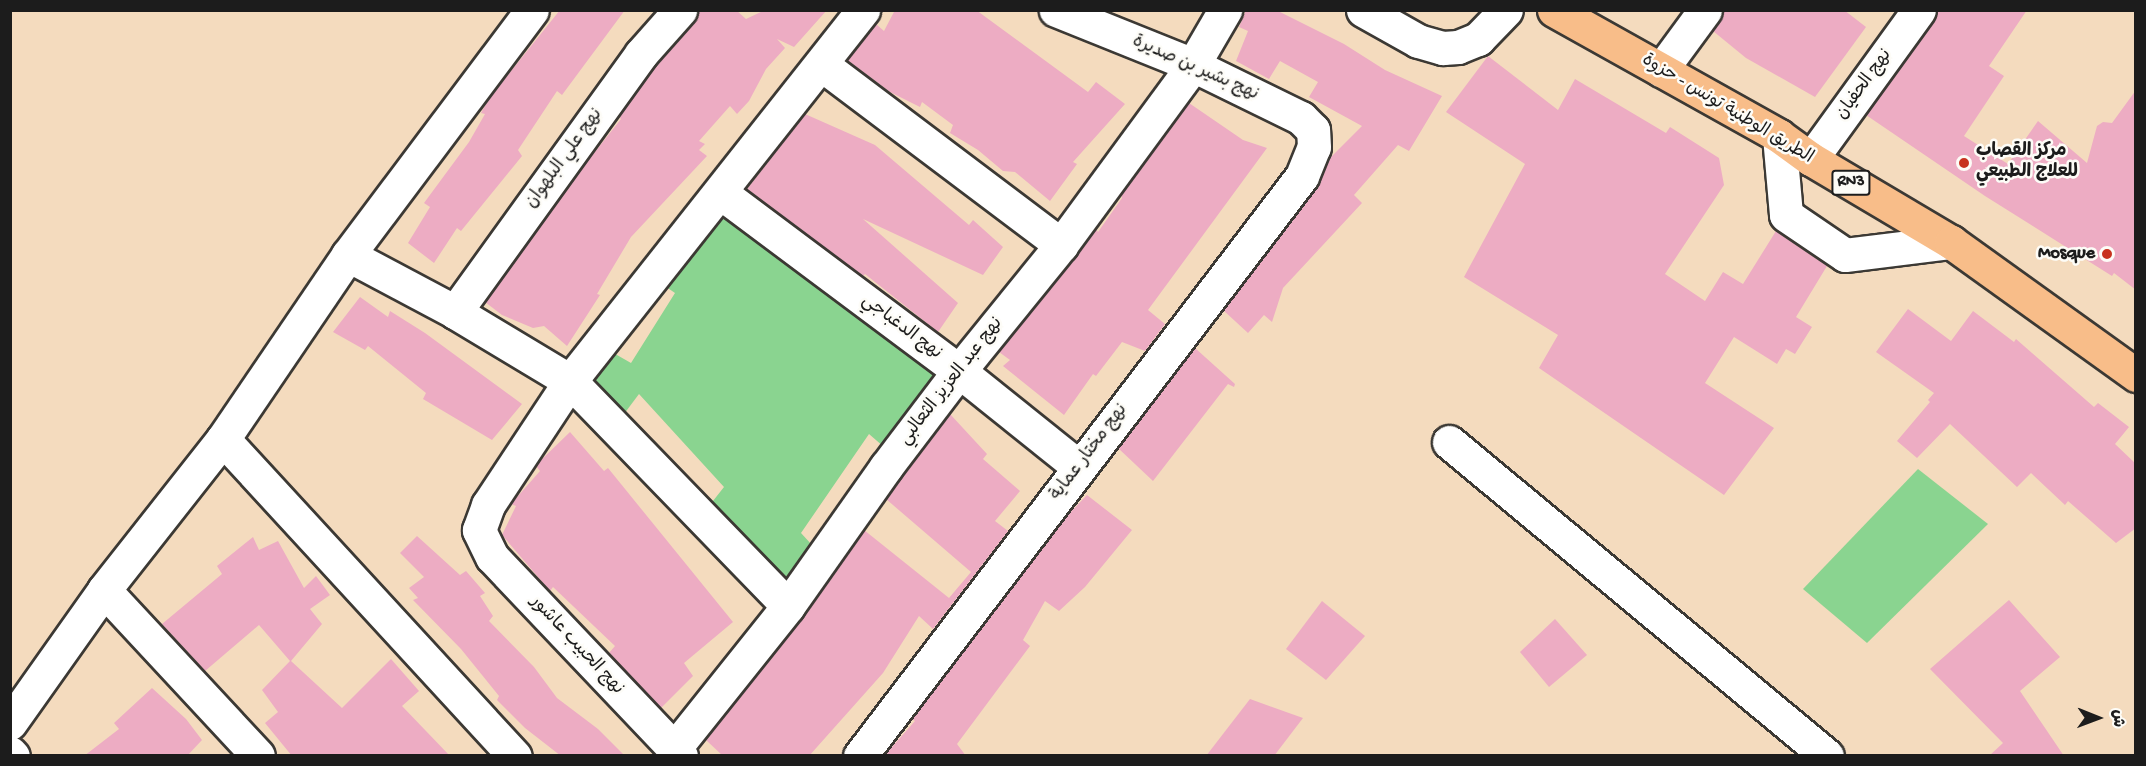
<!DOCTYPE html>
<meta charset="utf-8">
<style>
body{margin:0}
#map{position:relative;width:2146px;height:766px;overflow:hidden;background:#f4dbbe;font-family:"Gochi Hand","Playpen Sans Arabic",sans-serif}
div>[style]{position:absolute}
.green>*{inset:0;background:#8ad490}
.building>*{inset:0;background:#edacc3}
.roads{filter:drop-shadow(2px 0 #3c3934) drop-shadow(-2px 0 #3c3934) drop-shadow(0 2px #3c3934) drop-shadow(0 -2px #3c3934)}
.minor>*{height:33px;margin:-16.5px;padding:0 16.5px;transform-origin:16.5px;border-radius:16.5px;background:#fff}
.major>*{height:33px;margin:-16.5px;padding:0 16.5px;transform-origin:16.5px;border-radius:16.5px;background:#f8bd89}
.dots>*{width:16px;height:16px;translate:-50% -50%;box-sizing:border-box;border:3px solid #fdfcf7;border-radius:50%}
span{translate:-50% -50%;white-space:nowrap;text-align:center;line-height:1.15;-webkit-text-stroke:5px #fdfcf7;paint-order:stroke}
.shield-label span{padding:2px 4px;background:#fdfcf7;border:2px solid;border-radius:4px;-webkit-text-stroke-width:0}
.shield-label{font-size:16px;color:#1c1c1c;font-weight:700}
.street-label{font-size:18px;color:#1c1c1c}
.poi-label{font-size:18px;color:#1c1c1c;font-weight:700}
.left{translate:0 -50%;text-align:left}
.right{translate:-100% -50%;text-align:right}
.frame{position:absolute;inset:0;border:12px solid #1c1c1c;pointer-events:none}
.north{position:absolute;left:2068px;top:688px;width:60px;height:60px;-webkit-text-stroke:4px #fdfcf7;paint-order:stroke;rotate:91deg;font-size:16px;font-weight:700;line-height:24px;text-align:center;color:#1c1c1c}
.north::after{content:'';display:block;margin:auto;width:21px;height:27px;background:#1c1c1c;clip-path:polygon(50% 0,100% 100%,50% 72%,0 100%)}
</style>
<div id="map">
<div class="green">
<div style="clip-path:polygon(717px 212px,937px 377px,884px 447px,869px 434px,801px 533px,812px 545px,782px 584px,709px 506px,724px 487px,639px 394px,624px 414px,591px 380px,610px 351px,631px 363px,675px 293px,659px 282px)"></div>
<div style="clip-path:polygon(1918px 469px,1988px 524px,1867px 643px,1803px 589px)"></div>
</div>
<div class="building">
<div style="clip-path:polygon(560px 10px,625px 10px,562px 95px,557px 91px,518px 150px,522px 156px,461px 231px,457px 228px,434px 263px,408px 243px,430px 207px,424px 203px,469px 142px,485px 114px,481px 113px,490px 97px)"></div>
<div style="clip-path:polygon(736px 10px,746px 19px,765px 10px,827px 10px,794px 47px,777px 39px,785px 48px,766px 69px,749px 101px,737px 114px,730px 106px,699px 141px,705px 144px,699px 150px,707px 156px,631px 237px,597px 294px,600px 295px,567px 346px,544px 326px,533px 328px,502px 315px,485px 302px,586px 163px,621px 119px,619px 117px,656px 66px,694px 22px,698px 11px)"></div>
<div style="clip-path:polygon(895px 10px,976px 10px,1088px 92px,1096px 82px,1125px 104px,1073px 162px,1077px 164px,1050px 201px,1015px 172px,1003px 171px,978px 150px,950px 133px,953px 125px,922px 102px,920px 107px,890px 92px,847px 60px,876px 24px,884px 31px)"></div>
<div style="clip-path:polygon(1246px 10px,1276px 10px,1344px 44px,1385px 70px,1442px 96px,1409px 151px,1398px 145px,1354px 195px,1362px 203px,1283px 288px,1272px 322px,1264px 315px,1248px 333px,1223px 310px,1317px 187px,1330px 158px,1362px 126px,1309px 97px,1318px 82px,1280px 61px,1269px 79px,1236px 61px,1248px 31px,1239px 27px)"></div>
<div style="clip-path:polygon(1723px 10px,1844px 10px,1866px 27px,1815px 97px,1746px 58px,1713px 31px)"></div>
<div style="clip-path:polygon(1938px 10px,2027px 10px,1989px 66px,2004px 76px,1964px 136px,2008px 164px,2038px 121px,2087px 163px,2097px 126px,2103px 122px,2112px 123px,2136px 90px,2136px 290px,2114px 273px,2112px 276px,1985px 196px,1866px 115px,1934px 21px)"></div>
<div style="clip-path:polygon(1488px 56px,1558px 110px,1575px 79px,1666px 133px,1670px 127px,1719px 158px,1724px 185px,1665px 274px,1705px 301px,1723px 272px,1743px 284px,1776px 231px,1827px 266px,1796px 317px,1812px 327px,1795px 354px,1786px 349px,1777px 364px,1734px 337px,1705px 383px,1774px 428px,1724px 495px,1539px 368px,1558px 335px,1464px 277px,1525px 164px,1446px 112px)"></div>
<div style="clip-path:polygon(1189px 103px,1243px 140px,1267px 148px,1148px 310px,1165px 324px,1145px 351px,1122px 342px,1096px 376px,1093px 374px,1064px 415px,1003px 366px,1010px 360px,999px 352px,1096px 229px,1098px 232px,1122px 198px,1121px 194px)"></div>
<div style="clip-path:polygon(805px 114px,875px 145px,969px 225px,973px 220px,1003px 247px,983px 275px,863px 219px,958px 303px,938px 332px,865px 274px,863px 276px,747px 189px)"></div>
<div style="clip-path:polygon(360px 297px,388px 317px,390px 311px,425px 333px,522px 404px,492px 440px,423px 399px,426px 393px,368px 346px,365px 350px,333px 332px)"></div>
<div style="clip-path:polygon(1908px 309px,1951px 341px,1973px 311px,2014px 342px,2016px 339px,2094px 407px,2098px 403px,2129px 427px,2115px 444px,2136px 464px,2136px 528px,2116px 543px,2068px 501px,2065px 505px,2031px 473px,2017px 487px,1950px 424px,1917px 458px,1897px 441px,1930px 402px,1928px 400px,1934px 393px,1876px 352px)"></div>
<div style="clip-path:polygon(1195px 348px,1235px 384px,1234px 387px,1228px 384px,1153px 481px,1118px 448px)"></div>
<div style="clip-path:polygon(950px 414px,987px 454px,983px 459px,1020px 491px,995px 521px,1008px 531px,933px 629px,919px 616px,883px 673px,809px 756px,723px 756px,706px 740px,803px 618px,864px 530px,949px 598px,971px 572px,886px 499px)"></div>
<div style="clip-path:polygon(570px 432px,604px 471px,608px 468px,733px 622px,684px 663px,693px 676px,661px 708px,609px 653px,615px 646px,553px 587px,550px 591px,502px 535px,516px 506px,511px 504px,540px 471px,536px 466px,538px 463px)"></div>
<div style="clip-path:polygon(1087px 495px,1132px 530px,1085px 587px,1059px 611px,1045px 601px,1023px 640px,1030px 646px,957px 744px,966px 756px,884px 756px,915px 721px,912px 719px,940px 682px,1065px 518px)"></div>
<div style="clip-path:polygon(417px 536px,460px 575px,466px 571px,485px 593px,480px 596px,493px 616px,489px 621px,534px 667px,557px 698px,598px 729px,625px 756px,561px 756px,525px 728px,497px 700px,499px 696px,461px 649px,413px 600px,418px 598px,409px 588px,424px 577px,400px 553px)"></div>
<div style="clip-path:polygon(253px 537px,259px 550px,278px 541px,304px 588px,316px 576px,330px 595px,310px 609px,322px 624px,291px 661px,342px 708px,391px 659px,419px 691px,402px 706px,450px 756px,292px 756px,265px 723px,278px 712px,262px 690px,290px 661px,259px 625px,205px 671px,162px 624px,222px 574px,217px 566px)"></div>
<div style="clip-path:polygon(2009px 600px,2060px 657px,2020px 691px,2064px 756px,1989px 756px,2003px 743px,1930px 669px)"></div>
<div style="clip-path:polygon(1322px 601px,1365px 636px,1326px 680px,1286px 649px)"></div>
<div style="clip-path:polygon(1555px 619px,1587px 655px,1549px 687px,1520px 652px)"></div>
<div style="clip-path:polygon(152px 688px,186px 719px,202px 740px,187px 756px,84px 756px,119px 729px,114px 723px)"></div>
<div style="clip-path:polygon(1250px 699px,1303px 718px,1274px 756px,1206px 756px)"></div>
</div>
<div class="roads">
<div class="minor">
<div style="left:1363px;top:10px;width:63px;rotate:29.4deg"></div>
<div style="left:1418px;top:41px;width:26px;rotate:16deg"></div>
<div style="left:1443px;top:48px;width:15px;rotate:-4deg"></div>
<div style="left:1458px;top:47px;width:22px;rotate:-22deg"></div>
<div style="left:1478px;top:39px;width:40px;rotate:-46deg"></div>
<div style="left:821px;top:64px;width:301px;rotate:37deg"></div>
<div style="left:1661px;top:70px;width:74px;rotate:-53.7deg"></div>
<div style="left:1779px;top:136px;width:79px;rotate:84.9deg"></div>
<div style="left:1786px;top:215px;width:71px;rotate:34.1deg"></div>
<div style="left:1845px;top:255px;width:107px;rotate:-7deg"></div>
<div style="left:1811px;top:159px;width:184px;rotate:-54.1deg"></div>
<div style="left:721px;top:193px;width:297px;rotate:36.8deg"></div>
<div style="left:959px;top:371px;width:154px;rotate:38.7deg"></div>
<div style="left:348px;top:255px;width:121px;rotate:28deg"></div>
<div style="left:455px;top:312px;width:134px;rotate:31deg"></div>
<div style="left:570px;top:381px;width:313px;rotate:45.9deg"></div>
<div style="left:455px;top:312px;width:318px;rotate:-54.2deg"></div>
<div style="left:641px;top:54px;width:59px;rotate:-48.4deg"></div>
<div style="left:223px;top:439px;width:431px;rotate:47.4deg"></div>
<div style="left:1449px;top:442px;width:491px;rotate:39.7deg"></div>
<div style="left:104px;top:590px;width:226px;rotate:47.1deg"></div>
<div style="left:10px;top:723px;width:163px;rotate:-54.7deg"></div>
<div style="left:104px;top:590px;width:192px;rotate:-51.8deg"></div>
<div style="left:223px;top:439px;width:222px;rotate:-55.8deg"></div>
<div style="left:348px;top:255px;width:306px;rotate:-53.1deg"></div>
<div style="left:674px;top:749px;width:183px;rotate:-51.4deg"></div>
<div style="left:788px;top:606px;width:170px;rotate:-54.8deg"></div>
<div style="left:886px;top:467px;width:121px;rotate:-52.8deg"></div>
<div style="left:959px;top:371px;width:162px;rotate:-51deg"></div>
<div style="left:1061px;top:245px;width:223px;rotate:-53.7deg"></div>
<div style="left:1193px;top:65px;width:64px;rotate:-59.8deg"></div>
<div style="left:10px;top:753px;width:4px;rotate:45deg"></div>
<div style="left:681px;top:756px;width:274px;rotate:-133.5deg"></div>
<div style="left:492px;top:557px;width:30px;rotate:-116deg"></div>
<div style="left:479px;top:530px;width:27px;rotate:-70deg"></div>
<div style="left:488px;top:505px;width:149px;rotate:-56.5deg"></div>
<div style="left:570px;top:381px;width:473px;rotate:-51.7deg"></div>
<div style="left:860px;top:756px;width:729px;rotate:-52.69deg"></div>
<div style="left:1302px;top:176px;width:31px;rotate:-68deg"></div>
<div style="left:1314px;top:147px;width:17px;rotate:-93deg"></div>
<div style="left:1313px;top:130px;width:17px;rotate:-135deg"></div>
<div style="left:1301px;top:118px;width:120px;rotate:-153.9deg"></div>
<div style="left:1193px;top:65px;width:148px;rotate:-158.1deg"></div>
</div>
<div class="major">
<div style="left:1554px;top:10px;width:258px;rotate:29.2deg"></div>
<div style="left:1779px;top:136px;width:39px;rotate:36deg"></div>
<div style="left:1811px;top:159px;width:163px;rotate:30.7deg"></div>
<div style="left:1951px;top:242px;width:228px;rotate:35.7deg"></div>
</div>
</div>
<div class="dots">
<div style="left:1964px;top:163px;background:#c8321e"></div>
<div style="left:2107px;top:254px;background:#c8321e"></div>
</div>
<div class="shield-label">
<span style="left:1851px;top:183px">RN3</span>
</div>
<div class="street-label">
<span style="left:1195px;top:69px;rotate:24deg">نهج بشير بن صديرة</span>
<span style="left:1865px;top:85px;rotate:-54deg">نهج الحفيان</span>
<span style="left:1727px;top:110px;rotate:31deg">الطريق الوطنية تونس - حزوة</span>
<span style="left:565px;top:159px;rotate:-54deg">نهج علي البلهوان</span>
<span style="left:901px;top:328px;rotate:37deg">نهج الدغباجي</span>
<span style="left:952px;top:382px;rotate:-52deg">نهج عبد العزيز الثعالبي</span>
<span style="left:1090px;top:453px;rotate:-53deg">نهج مختار عماية</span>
<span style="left:576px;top:646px;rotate:47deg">نهج الحبيب عاشور</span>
</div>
<div class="poi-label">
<span class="left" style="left:1976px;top:163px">مركز القصاب<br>للعلاج الطبيعي</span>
<span class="right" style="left:2095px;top:254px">Mosque</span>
</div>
<div class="frame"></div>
<div class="north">ش</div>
</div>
